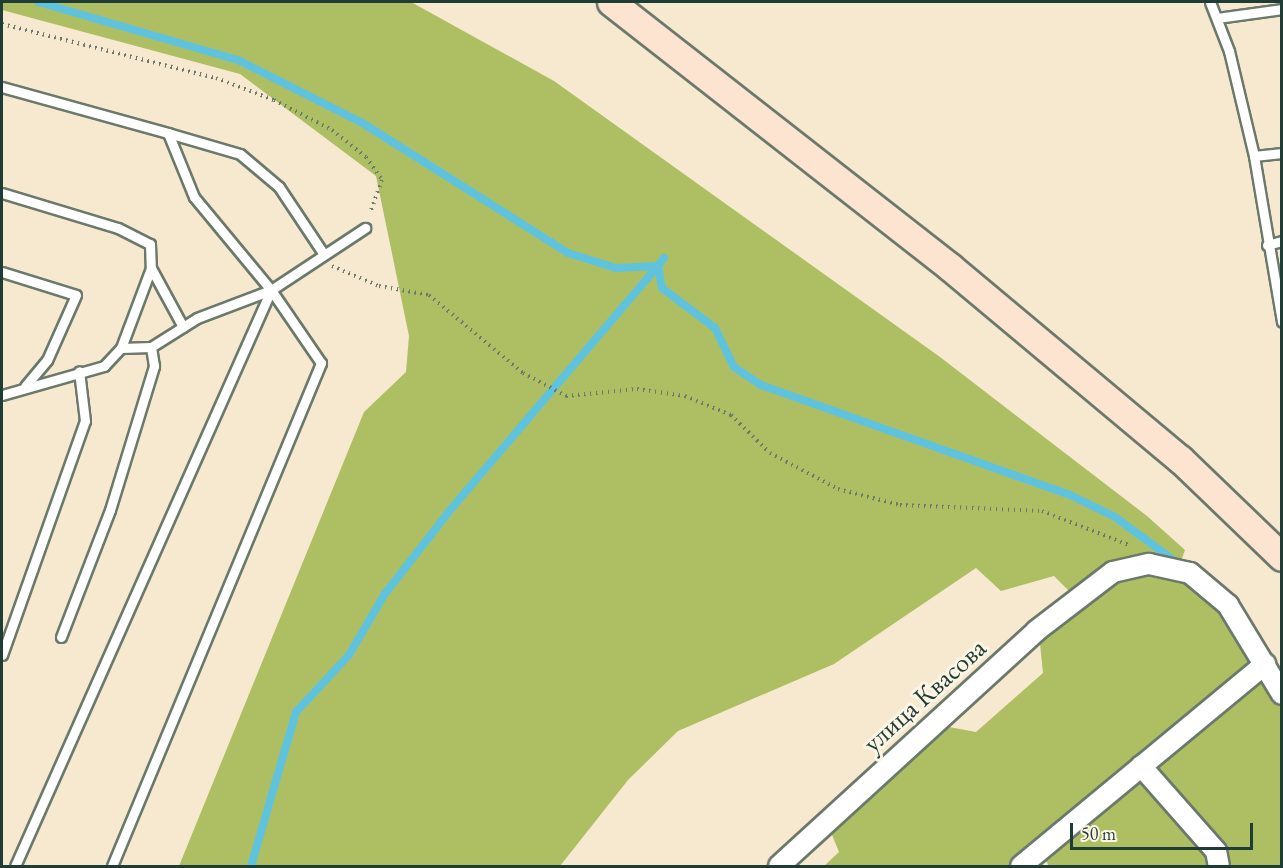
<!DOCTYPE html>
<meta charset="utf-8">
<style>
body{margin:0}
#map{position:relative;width:1283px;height:868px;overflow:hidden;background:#f7e8d0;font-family:"EB Garamond",serif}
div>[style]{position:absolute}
.green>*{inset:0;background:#adbf62}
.stream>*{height:8px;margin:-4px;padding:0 4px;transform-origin:4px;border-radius:4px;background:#60c3de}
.path>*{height:4px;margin-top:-2px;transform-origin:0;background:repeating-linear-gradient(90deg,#6b796b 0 1.5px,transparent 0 6px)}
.roads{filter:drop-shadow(2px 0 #6b796b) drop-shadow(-2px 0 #6b796b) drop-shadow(0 2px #6b796b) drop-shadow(0 -2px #6b796b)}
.lane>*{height:9px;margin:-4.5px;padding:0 4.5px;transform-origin:4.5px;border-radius:4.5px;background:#fff}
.street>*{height:20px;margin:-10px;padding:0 10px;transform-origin:10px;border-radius:10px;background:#fff}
.secondary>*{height:27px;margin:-13.5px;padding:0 13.5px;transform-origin:13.5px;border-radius:13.5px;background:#fde4d1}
span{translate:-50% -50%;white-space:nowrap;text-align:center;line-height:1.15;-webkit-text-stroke:6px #fcf5e5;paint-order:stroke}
.street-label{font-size:27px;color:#1f3d34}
.frame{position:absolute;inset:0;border:3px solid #1f3d34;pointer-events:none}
.scale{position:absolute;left:1070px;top:823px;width:183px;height:27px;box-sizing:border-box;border:3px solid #1f3d34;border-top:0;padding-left:8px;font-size:18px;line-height:21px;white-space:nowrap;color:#1f3d34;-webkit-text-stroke:4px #fcf5e5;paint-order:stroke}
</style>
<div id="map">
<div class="green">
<div style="clip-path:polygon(2px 2px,411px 2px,554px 81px,940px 357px,1147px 516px,1185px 550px,1180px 564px,1150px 560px,1074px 596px,1054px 576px,1001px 591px,976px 568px,834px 664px,678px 731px,628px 780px,560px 866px,179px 866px,364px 412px,406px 372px,409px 336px,376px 176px,240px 74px,2px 10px)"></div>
<div style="clip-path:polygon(1149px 569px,1187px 577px,1225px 608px,1257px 665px,1017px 866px,824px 866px,839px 852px,828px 825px,938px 725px,976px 732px,1043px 673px,1039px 634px,1113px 576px)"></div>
<div style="clip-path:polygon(1263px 673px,1281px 705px,1281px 866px,1223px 866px,1147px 766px)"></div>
<div style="clip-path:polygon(1140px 772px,1212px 853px,1215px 866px,1049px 866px,1042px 854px)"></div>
</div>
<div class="stream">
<div style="left:38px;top:2px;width:208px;rotate:16.2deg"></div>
<div style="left:238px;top:60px;width:141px;rotate:26.9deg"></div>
<div style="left:364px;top:124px;width:241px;rotate:32.3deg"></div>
<div style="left:568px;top:253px;width:50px;rotate:17.4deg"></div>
<div style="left:616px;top:268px;width:42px;rotate:-2.7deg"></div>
<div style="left:658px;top:266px;width:10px;rotate:-53deg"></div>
<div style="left:658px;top:266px;width:22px;rotate:80deg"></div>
<div style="left:662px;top:288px;width:66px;rotate:37deg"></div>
<div style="left:715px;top:328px;width:43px;rotate:64deg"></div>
<div style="left:734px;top:367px;width:32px;rotate:34deg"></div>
<div style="left:761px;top:385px;width:328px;rotate:19.6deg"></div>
<div style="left:1070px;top:495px;width:50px;rotate:26.1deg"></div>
<div style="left:1115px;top:517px;width:81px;rotate:36.4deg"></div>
<div style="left:251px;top:866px;width:160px;rotate:-73.7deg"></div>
<div style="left:296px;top:712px;width:78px;rotate:-47.1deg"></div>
<div style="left:349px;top:655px;width:69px;rotate:-59.7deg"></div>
<div style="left:384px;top:595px;width:109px;rotate:-52.1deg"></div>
<div style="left:451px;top:509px;width:319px;rotate:-49.6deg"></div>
</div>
<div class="path">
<div style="left:2px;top:24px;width:221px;rotate:14.2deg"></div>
<div style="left:216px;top:78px;width:62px;rotate:20.8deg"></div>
<div style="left:274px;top:100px;width:65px;rotate:27.3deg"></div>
<div style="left:332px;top:130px;width:43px;rotate:38.5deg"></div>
<div style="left:366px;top:157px;width:28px;rotate:55deg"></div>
<div style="left:382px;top:180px;width:35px;rotate:110deg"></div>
<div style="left:332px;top:266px;width:51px;rotate:23.1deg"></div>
<div style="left:379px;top:286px;width:51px;rotate:10.2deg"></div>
<div style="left:429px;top:295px;width:122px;rotate:39.7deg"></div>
<div style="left:523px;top:373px;width:49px;rotate:28.1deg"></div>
<div style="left:566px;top:396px;width:71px;rotate:-5.6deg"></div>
<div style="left:637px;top:389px;width:49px;rotate:8.3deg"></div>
<div style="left:685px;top:396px;width:50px;rotate:22.4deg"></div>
<div style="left:731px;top:415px;width:54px;rotate:44.3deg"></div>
<div style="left:770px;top:453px;width:77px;rotate:27.9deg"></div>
<div style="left:838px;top:489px;width:64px;rotate:14.5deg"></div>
<div style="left:900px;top:505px;width:142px;rotate:2.4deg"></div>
<div style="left:1042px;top:511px;width:93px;rotate:21.3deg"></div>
</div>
<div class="roads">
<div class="lane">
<div style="left:1210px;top:2px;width:53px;rotate:68.8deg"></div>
<div style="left:1229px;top:51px;width:108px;rotate:76.6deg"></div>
<div style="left:1254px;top:156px;width:168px;rotate:80.4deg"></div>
<div style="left:1217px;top:18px;width:66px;rotate:-7.9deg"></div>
<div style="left:2px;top:87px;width:172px;rotate:15.5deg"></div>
<div style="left:168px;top:133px;width:69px;rotate:67.9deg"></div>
<div style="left:194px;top:197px;width:121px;rotate:50.4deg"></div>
<div style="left:271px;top:290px;width:630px;rotate:113.96deg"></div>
<div style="left:168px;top:133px;width:75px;rotate:16.3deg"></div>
<div style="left:240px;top:154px;width:51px;rotate:40.2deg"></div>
<div style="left:279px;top:187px;width:79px;rotate:56.3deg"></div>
<div style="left:1254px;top:156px;width:28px;rotate:-6deg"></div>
<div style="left:2px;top:193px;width:121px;rotate:16.8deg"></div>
<div style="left:118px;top:228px;width:36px;rotate:27deg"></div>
<div style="left:150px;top:244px;width:24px;rotate:88deg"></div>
<div style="left:151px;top:268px;width:85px;rotate:110.6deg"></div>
<div style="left:1267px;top:245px;width:16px;rotate:-15deg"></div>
<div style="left:151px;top:268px;width:67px;rotate:61.5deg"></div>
<div style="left:2px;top:272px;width:77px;rotate:17.3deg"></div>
<div style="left:76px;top:295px;width:71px;rotate:114deg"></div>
<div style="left:47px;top:360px;width:34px;rotate:130deg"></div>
<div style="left:2px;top:395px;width:106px;rotate:-15.9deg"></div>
<div style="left:104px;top:366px;width:25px;rotate:-47deg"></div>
<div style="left:121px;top:348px;width:30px;rotate:-2deg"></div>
<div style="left:151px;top:347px;width:54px;rotate:-32.2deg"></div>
<div style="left:197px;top:318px;width:79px;rotate:-20.7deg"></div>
<div style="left:271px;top:290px;width:113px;rotate:-33.4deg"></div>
<div style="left:61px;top:637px;width:136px;rotate:-68.9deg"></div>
<div style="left:110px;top:510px;width:151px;rotate:-73deg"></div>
<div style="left:154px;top:366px;width:19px;rotate:-99deg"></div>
<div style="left:2px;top:655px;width:248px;rotate:-70.5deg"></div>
<div style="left:85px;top:421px;width:50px;rotate:-96.8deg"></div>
<div style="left:112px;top:866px;width:545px;rotate:-67.44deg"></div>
<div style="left:321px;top:363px;width:88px;rotate:-124.4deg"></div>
</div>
<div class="street">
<div style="left:1141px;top:766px;width:113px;rotate:48.6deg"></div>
<div style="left:1216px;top:851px;width:15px;rotate:79deg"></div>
<div style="left:779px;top:866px;width:348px;rotate:-42.4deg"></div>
<div style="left:1036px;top:631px;width:97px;rotate:-37.5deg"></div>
<div style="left:1113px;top:572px;width:37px;rotate:-13deg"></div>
<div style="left:1149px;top:564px;width:42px;rotate:12.4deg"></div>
<div style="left:1190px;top:573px;width:50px;rotate:40.1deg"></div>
<div style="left:1228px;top:605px;width:104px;rotate:58.8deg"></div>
<div style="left:1021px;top:866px;width:317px;rotate:-39.6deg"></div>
</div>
<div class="secondary">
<div style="left:611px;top:2px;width:430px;rotate:38deg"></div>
<div style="left:950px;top:267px;width:300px;rotate:39.9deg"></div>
<div style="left:1180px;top:459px;width:141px;rotate:43.9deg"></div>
</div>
</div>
<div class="street-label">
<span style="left:924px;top:695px;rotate:-42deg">улица Квасова</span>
</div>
<div class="frame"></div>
<div class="scale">50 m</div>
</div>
